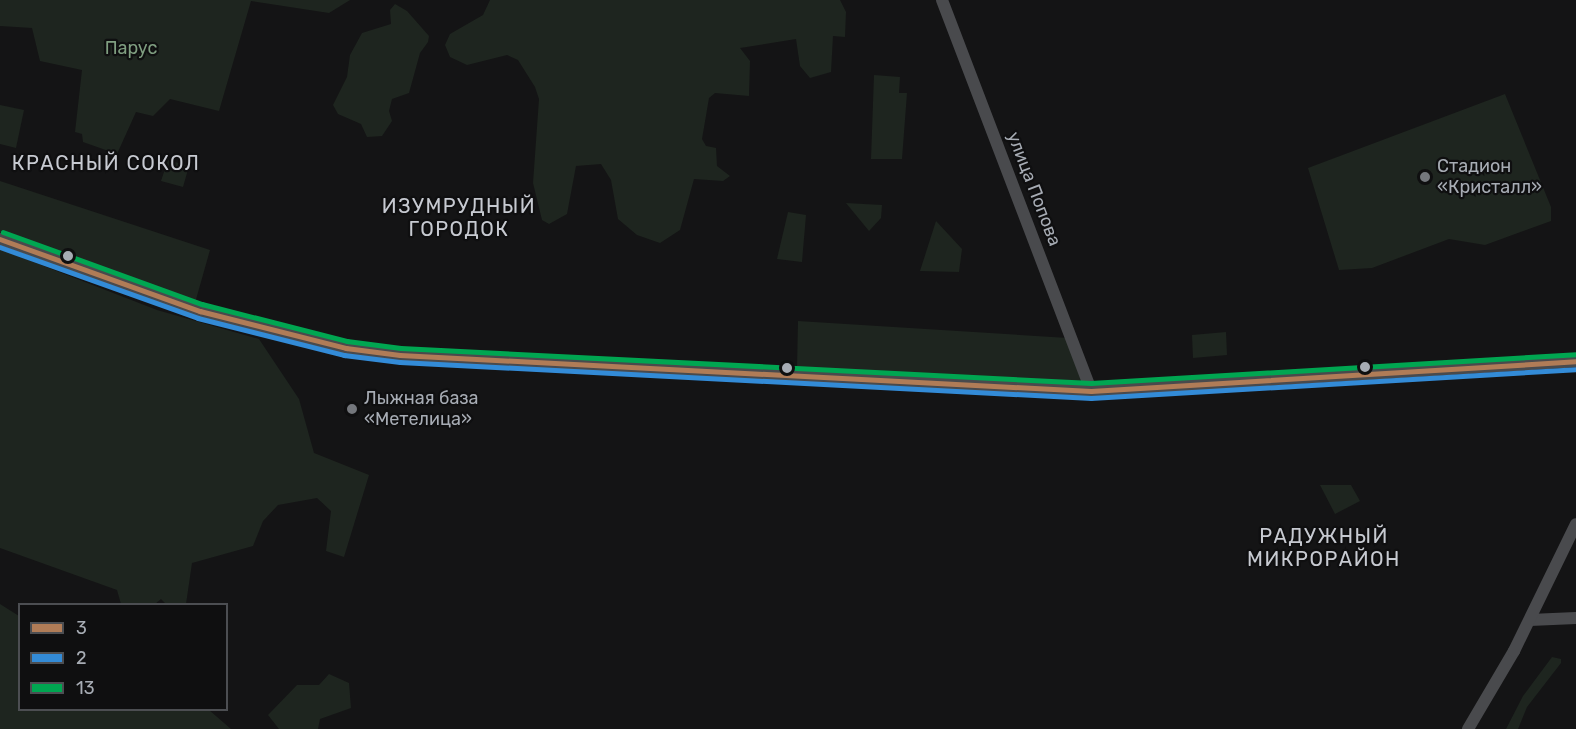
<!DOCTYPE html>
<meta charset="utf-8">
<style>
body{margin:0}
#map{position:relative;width:1576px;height:729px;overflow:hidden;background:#141415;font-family:Rubik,sans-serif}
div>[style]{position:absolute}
.green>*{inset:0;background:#1e251f}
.minor>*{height:12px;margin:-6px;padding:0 6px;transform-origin:6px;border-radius:6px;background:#494a4d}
.bus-1>*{height:4.5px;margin:-2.25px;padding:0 2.25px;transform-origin:2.25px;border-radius:2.25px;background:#b07c57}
.bus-2>*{height:4.5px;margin:-2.25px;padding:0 2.25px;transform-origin:2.25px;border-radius:2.25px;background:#338bd7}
.bus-3>*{height:4.5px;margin:-2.25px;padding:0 2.25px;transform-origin:2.25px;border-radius:2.25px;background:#00a651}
.dots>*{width:16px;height:16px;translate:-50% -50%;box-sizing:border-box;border:3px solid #0f0f10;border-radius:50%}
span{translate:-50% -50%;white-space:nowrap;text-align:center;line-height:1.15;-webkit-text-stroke:4.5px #0f0f10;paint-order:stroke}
.park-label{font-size:18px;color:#7f9e80}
.poi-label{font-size:18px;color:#a7acb4}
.left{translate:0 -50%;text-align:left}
.street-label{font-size:18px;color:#a7acb4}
.neighbourhood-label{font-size:20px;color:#c7cad1;letter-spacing:1.5px}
.legend{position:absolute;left:18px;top:603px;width:210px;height:108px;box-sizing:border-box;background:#0f0f10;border:2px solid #4c4e52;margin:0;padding:8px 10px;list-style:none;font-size:18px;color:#a7acb4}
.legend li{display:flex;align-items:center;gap:12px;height:30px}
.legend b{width:30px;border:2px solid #4c4e52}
</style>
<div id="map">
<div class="green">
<div style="clip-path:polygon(0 0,350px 0,329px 13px,251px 1px,219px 111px,170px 99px,153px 116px,136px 112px,117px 154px,83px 142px,82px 134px,75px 132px,82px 70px,40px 61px,32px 28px,0 26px)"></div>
<div style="clip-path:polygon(490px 0,840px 0,846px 12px,845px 37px,833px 36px,831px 72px,810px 78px,800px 66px,796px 39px,740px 48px,750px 61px,749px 96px,715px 93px,709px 98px,702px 139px,706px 146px,716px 148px,717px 166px,730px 176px,723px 181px,694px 179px,680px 230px,660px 243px,637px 235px,618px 219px,611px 180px,601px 164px,576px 166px,567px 214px,549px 224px,542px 220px,533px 183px,539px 99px,535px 87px,518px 60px,507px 55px,467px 65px,450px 57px,445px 45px,450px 34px,483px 15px)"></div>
<div style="clip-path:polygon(395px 4px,407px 11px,429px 36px,428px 42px,420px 53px,409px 93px,392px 99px,389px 111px,392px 121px,382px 136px,367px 137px,361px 124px,338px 114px,333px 105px,347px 77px,350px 55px,362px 33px,391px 24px,390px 10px)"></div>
<div style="clip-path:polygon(874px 75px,900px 77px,899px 93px,907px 93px,902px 159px,871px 159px)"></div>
<div style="clip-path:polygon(1505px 94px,1551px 207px,1551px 221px,1485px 245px,1449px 239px,1372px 268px,1339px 270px,1308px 168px)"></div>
<div style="clip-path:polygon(0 105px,24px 110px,16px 148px,0 144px)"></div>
<div style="clip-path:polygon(168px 160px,189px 166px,183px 187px,161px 181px)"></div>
<div style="clip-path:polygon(0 181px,210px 250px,195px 303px,0 232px)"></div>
<div style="clip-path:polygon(846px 203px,882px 205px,881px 218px,869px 231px)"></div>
<div style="clip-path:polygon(788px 212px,806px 215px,802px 262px,777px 259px)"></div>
<div style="clip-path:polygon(936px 221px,962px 249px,959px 272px,920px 271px)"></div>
<div style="clip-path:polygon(0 249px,157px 310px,259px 339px,299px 399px,314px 453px,369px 475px,344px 557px,326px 551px,331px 511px,317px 498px,278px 505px,263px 521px,253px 546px,192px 563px,186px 604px,166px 604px,161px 599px,155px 604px,121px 604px,117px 590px,0 548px)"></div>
<div style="clip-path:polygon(798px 321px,1068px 338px,1085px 386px,797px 369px)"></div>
<div style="clip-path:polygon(1226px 332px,1227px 355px,1193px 358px,1192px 335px)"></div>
<div style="clip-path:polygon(1320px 485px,1351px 485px,1360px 501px,1335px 514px)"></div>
<div style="clip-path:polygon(0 604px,19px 616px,20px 710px,209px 710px,231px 729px,0 729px)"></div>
<div style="clip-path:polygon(1552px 657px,1561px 659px,1561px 663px,1527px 707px,1518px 729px,1506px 729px,1523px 696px)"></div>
<div style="clip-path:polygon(329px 674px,349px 683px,351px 708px,320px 719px,318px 729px,279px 729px,268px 715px,297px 685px,319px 685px)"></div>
</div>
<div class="minor">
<div style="left:942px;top:0;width:418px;rotate:69.1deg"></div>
<div style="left:0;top:239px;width:213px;rotate:19.8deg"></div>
<div style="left:200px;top:311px;width:151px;rotate:14.2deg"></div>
<div style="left:346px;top:348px;width:54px;rotate:7.4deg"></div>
<div style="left:400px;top:355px;width:692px;rotate:2.98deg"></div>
<div style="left:1091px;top:391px;width:486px;rotate:-3.5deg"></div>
<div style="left:1530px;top:620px;width:46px;rotate:-2.5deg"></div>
<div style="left:1468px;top:729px;width:91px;rotate:-59.5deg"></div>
<div style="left:1514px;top:651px;width:141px;rotate:-64deg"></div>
</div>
<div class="bus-1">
<div style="left:0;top:239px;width:213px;rotate:19.8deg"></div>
<div style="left:200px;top:311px;width:151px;rotate:14.2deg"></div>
<div style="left:346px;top:348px;width:54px;rotate:7.4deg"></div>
<div style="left:400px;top:355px;width:692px;rotate:2.98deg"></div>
<div style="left:1091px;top:391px;width:486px;rotate:-3.5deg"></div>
</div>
<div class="bus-2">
<div style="left:0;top:247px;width:210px;rotate:19.7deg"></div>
<div style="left:198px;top:318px;width:151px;rotate:14.2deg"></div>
<div style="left:344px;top:355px;width:56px;rotate:7.1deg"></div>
<div style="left:400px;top:362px;width:692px;rotate:2.98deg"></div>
<div style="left:1091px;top:398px;width:486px;rotate:-3.4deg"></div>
</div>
<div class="bus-3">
<div style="left:3px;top:232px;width:212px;rotate:19.9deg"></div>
<div style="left:202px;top:304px;width:150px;rotate:14.3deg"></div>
<div style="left:347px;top:341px;width:54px;rotate:7.4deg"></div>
<div style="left:401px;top:348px;width:691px;rotate:2.9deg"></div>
<div style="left:1091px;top:383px;width:486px;rotate:-3.4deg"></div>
</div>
<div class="dots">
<div style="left:1425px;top:177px;background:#74777c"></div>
<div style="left:68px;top:256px;background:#a7acb4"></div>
<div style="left:1365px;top:367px;background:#a7acb4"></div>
<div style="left:787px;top:368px;background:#a7acb4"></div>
<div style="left:352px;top:409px;background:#74777c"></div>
</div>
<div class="park-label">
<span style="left:131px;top:48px">Парус</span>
</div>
<div class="poi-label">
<span class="left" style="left:1437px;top:177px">Стадион<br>«Кристалл»</span>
<span class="left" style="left:364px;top:409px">Лыжная база<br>«Метелица»</span>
</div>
<div class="street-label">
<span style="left:1034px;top:189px;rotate:69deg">улица Попова</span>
</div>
<div class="neighbourhood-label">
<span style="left:106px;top:163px">КРАСНЫЙ СОКОЛ</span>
<span style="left:459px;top:218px">ИЗУМРУДНЫЙ<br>ГОРОДОК</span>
<span style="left:1324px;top:548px">РАДУЖНЫЙ<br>МИКРОРАЙОН</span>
</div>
<ul class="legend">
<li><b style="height:8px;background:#b07c57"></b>3</li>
<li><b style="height:8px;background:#338bd7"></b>2</li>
<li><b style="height:8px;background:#00a651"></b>13</li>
</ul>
</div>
